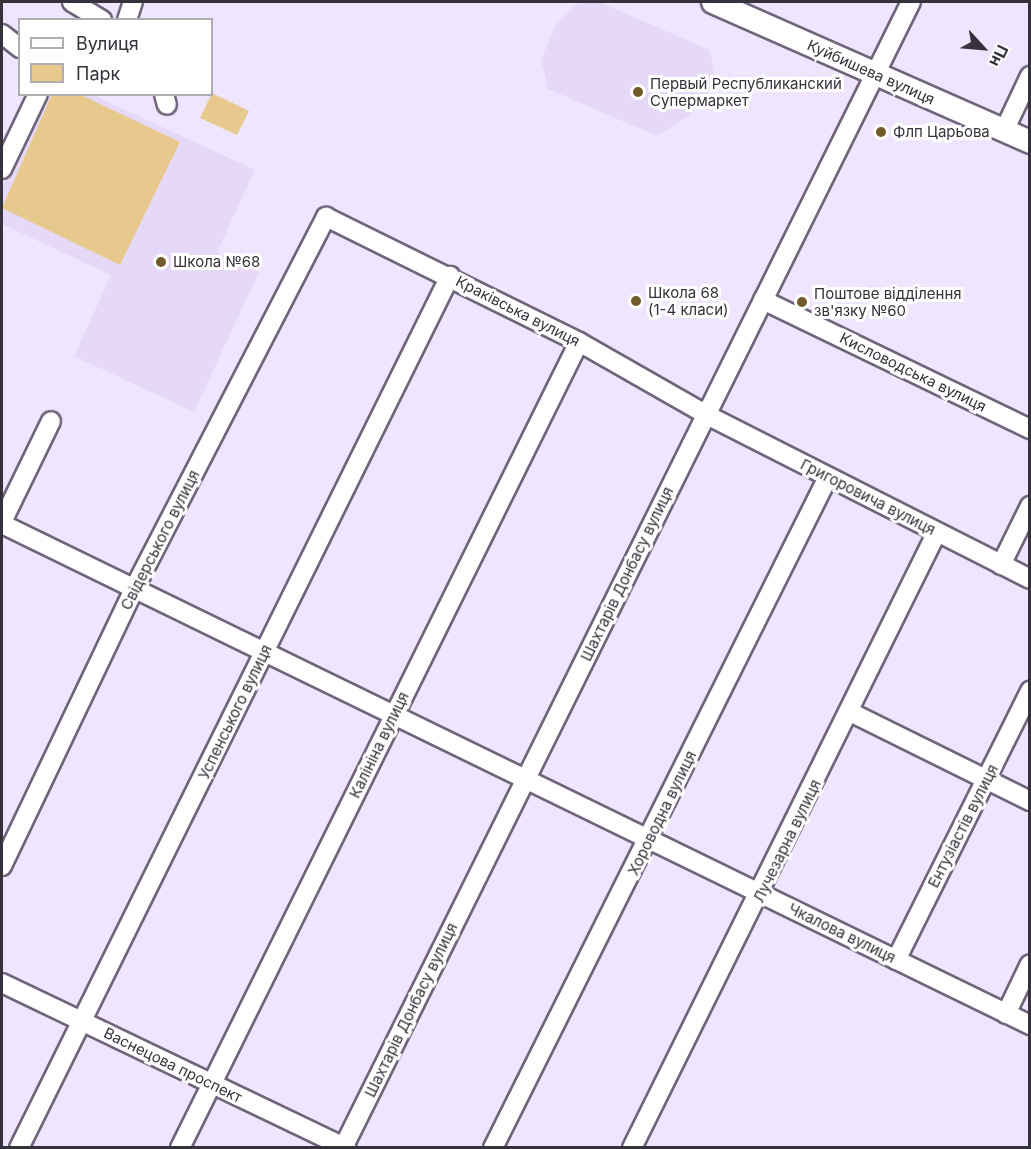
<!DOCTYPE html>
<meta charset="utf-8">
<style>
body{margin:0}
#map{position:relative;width:1031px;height:1149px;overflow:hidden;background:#f0e5fe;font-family:Inter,sans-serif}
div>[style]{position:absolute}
.built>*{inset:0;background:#e6d9f8}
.green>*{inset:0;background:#e7c98d}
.roads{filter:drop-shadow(2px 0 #6f657b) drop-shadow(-2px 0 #6f657b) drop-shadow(0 2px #6f657b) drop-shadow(0 -2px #6f657b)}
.minor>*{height:18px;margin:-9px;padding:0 9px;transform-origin:9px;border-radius:9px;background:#fff}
.major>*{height:22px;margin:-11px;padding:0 11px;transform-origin:11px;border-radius:11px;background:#fff}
.dots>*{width:16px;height:16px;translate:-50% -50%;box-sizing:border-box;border:3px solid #fff;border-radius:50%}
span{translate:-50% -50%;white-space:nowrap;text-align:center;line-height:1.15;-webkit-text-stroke:6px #fff;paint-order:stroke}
.street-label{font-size:15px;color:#36323b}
.poi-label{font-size:15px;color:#36323b}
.left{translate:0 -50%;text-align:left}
.frame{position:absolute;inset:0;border:3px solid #36323b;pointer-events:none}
.legend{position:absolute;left:18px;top:18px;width:195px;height:78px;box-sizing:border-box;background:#fff;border:2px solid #afadb1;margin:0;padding:8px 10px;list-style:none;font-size:18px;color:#36323b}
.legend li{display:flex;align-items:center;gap:12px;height:30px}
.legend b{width:30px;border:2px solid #afadb1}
.north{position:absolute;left:953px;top:18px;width:60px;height:60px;-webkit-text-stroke:4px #fff;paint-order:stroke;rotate:116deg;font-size:16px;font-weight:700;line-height:24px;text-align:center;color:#36323b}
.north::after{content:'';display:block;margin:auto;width:21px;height:27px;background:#36323b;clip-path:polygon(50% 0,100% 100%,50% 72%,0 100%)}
</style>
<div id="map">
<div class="built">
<div style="clip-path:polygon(579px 2px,599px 2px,710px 50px,716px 85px,687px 117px,657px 136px,548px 89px,541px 59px,556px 25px)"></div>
<div style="clip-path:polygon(45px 95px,93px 95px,255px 170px,217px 252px,259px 272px,194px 412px,74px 356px,111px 275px,2px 224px,2px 188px)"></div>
</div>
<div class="green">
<div style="clip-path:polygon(212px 93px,249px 111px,237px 135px,200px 118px)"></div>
<div style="clip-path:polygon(52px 94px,81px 95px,180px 142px,120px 265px,2px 208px)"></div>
</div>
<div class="roads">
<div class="minor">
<div style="left:72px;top:2px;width:35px;rotate:31deg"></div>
<div style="left:127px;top:20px;width:19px;rotate:-72deg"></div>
<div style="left:2px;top:34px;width:23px;rotate:38deg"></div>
<div style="left:164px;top:94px;width:11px;rotate:75deg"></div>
<div style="left:1004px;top:131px;width:61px;rotate:-64.7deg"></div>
<div style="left:2px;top:169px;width:83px;rotate:-64.4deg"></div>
<div style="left:763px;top:300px;width:297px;rotate:25.8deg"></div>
<div style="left:2px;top:522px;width:112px;rotate:-64.1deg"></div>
<div style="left:2px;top:524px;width:1144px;rotate:25.98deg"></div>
<div style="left:1001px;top:565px;width:66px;rotate:-63.8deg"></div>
<div style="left:850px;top:712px;width:201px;rotate:26.3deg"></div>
<div style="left:2px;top:866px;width:307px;rotate:-64.5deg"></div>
<div style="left:134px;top:589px;width:419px;rotate:-62.7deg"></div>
<div style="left:326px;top:217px;width:282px;rotate:26.3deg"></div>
<div style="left:579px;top:342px;width:147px;rotate:29.7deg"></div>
<div style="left:707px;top:415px;width:362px;rotate:26.9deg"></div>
<div style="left:896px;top:960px;width:301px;rotate:-63.5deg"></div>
<div style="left:2px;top:983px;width:382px;rotate:25.6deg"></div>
<div style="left:1006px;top:1014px;width:55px;rotate:-64.4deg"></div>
<div style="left:19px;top:1148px;width:973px;rotate:-63.7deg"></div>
<div style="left:180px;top:1148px;width:899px;rotate:-63.66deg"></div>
<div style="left:343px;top:1148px;width:1279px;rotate:-63.64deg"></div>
<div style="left:493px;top:1148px;width:750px;rotate:-63.47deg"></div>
<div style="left:632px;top:1148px;width:687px;rotate:-63.66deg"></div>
</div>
<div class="major">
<div style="left:713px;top:2px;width:347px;rotate:23.8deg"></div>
</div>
</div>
<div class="dots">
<div style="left:638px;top:92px;background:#725b2b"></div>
<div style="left:881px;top:132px;background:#725b2b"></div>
<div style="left:161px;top:262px;background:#725b2b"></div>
<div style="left:636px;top:301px;background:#725b2b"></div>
<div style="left:802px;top:302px;background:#725b2b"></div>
</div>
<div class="street-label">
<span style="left:871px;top:72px;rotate:24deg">Куйбишева вулиця</span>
<span style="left:518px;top:311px;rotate:27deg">Краківська вулиця</span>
<span style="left:913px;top:372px;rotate:26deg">Кисловодська вулиця</span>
<span style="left:868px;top:497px;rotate:27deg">Григоровича вулиця</span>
<span style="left:160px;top:540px;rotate:-63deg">Свідерського вулиця</span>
<span style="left:627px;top:574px;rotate:-64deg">Шахтарів Донбасу вулиця</span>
<span style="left:235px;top:712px;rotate:-64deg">Успенського вулиця</span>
<span style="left:379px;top:745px;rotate:-64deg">Калініна вулиця</span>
<span style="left:662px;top:813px;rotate:-64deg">Хороводна вулиця</span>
<span style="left:963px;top:826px;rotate:-63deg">Ентузіастів вулиця</span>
<span style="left:787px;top:841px;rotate:-64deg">Лучезарна вулиця</span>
<span style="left:842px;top:933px;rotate:26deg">Чкалова вулиця</span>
<span style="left:411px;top:1010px;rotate:-64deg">Шахтарів Донбасу вулиця</span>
<span style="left:173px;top:1065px;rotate:26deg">Васнецова проспект</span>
</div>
<div class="poi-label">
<span class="left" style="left:650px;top:92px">Первый Республиканский<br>Супермаркет</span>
<span class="left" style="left:893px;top:132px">Флп Царьова</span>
<span class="left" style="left:173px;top:262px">Школа №68</span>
<span class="left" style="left:648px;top:301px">Школа 68<br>(1-4 класи)</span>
<span class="left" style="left:814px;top:302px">Поштове відділення<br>зв'язку №60</span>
</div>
<div class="frame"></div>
<ul class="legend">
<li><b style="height:8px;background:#fff"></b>Вулиця</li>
<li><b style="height:16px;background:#e7c98d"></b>Парк</li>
</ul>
<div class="north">Пн</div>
</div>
